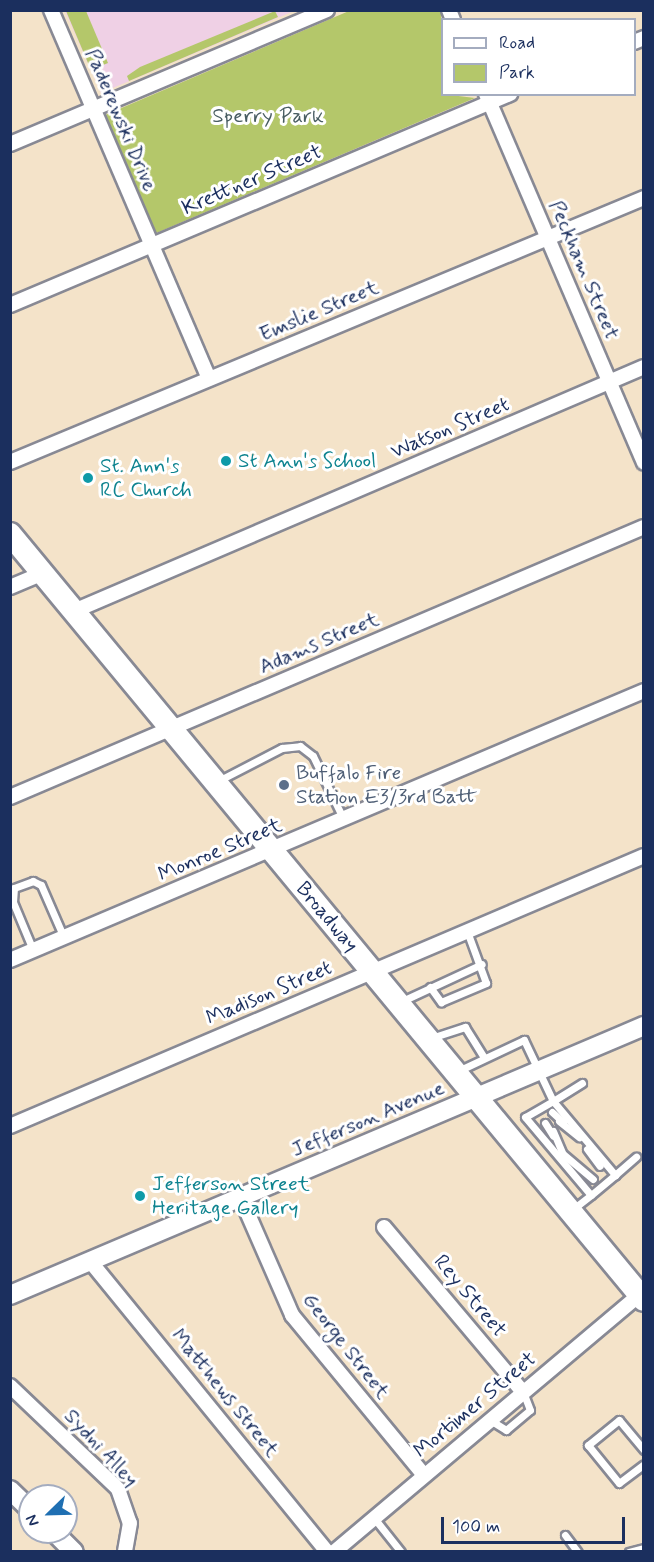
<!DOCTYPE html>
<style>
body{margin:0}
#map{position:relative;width:654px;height:1562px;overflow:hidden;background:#f4e3c9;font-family:Mynerve,sans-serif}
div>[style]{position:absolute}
.built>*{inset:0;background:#efd0e5}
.green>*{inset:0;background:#b4c76a}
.roads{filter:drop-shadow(2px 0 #888994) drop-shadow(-2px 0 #888994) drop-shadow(0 2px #888994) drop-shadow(0 -2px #888994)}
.service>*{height:7px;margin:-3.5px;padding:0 3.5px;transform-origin:3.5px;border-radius:3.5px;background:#fff}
.minor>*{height:14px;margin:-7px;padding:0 7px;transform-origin:7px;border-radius:7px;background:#fff}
.tertiary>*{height:18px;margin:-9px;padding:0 9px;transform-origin:9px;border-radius:9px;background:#fff}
.primary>*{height:22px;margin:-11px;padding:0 11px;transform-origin:11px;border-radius:11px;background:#fff}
.dots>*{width:16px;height:16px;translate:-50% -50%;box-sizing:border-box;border:3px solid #fff;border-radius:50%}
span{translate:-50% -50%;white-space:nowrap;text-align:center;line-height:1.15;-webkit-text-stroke:6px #fff;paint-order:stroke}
.park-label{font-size:21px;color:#495d62}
.street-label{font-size:21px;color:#1b2f5e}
.culture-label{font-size:21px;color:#0d838f}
.left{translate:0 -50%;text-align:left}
.service-label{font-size:21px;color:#4e5e75}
.frame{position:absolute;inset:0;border:12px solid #1b2f5e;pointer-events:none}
.legend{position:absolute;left:441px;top:18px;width:195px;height:78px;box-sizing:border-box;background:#fff;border:2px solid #a4acbf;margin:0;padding:8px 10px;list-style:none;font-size:18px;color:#1b2f5e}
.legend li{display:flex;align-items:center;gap:12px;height:30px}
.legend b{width:30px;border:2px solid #a4acbf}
.north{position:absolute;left:18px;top:1484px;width:60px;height:60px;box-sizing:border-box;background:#fff;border:2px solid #a4acbf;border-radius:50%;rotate:247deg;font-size:16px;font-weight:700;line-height:24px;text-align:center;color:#1b2f5e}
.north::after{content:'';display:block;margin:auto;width:21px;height:27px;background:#1f6fb2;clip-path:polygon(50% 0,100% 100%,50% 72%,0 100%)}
.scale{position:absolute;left:441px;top:1517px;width:184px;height:27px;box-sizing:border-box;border:3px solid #1b2f5e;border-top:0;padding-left:8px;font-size:18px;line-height:21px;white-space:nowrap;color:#1b2f5e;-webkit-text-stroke:4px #fff;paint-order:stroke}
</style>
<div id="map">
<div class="built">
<div style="clip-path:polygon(65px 11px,294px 11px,101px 93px)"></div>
</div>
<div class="green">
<div style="clip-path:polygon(66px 11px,86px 11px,108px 63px,91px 70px)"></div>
<div style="clip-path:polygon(275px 11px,278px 17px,129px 81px,127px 76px,140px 67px)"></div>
<div style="clip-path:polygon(349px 11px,441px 11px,442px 94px,475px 98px,154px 234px,105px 115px)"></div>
</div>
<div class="roads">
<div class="service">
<div style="left:218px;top:781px;width:72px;rotate:-27.3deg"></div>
<div style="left:282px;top:748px;width:18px;rotate:-6deg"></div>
<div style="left:300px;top:746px;width:16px;rotate:38deg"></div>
<div style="left:313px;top:756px;width:71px;rotate:64.2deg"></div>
<div style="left:33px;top:950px;width:52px;rotate:-112.6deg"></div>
<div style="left:13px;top:902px;width:14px;rotate:-86deg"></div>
<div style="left:14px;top:888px;width:20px;rotate:-20deg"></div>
<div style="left:33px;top:881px;width:9px;rotate:27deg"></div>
<div style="left:41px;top:885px;width:58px;rotate:66.5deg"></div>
<div style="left:430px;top:987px;width:19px;rotate:54deg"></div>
<div style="left:441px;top:1002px;width:49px;rotate:-22.9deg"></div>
<div style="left:486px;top:983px;width:55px;rotate:-110.1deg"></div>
<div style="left:400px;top:1002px;width:90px;rotate:-24.9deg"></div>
<div style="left:431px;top:1038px;width:36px;rotate:-18deg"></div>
<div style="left:465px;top:1027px;width:36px;rotate:58deg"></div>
<div style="left:458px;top:1071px;width:73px;rotate:-25.2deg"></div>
<div style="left:524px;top:1040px;width:68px;rotate:64.6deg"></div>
<div style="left:553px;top:1101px;width:32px;rotate:150deg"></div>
<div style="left:525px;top:1117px;width:102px;rotate:49.8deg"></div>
<div style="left:591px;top:1195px;width:24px;rotate:142deg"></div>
<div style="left:582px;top:1083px;width:34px;rotate:148deg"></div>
<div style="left:553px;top:1101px;width:97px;rotate:50deg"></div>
<div style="left:615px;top:1175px;width:31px;rotate:140deg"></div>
<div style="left:552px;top:1112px;width:15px;rotate:42deg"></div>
<div style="left:559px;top:1121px;width:26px;rotate:39deg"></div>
<div style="left:545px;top:1123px;width:15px;rotate:58deg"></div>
<div style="left:553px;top:1131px;width:25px;rotate:67deg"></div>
<div style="left:563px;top:1154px;width:39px;rotate:40deg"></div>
<div style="left:587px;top:1149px;width:21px;rotate:53deg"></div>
<div style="left:615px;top:1175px;width:28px;rotate:-41deg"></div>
<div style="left:490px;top:1420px;width:19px;rotate:32deg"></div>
<div style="left:506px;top:1430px;width:31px;rotate:-40deg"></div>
<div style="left:530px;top:1410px;width:19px;rotate:-111deg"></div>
<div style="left:644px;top:1450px;width:39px;rotate:-130deg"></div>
<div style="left:619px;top:1420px;width:40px;rotate:141deg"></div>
<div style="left:588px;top:1445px;width:49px;rotate:50.8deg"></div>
<div style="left:619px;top:1483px;width:31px;rotate:-37deg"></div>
<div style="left:374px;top:1518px;width:43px;rotate:51.5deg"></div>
<div style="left:565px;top:1535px;width:21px;rotate:53deg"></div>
<div style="left:629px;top:1552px;width:16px;rotate:-15deg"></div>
</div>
<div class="minor">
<div style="left:51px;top:10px;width:401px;rotate:66.8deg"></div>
<div style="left:449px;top:10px;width:11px;rotate:68deg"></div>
<div style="left:634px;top:42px;width:11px;rotate:-22deg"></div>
<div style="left:486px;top:94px;width:401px;rotate:66.8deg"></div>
<div style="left:10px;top:144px;width:344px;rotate:-22.9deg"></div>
<div style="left:10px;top:305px;width:543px;rotate:-22.88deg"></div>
<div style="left:10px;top:462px;width:687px;rotate:-22.61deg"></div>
<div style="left:10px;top:587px;width:36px;rotate:-23deg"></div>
<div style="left:74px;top:611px;width:620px;rotate:-23.17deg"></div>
<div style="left:10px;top:797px;width:689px;rotate:-23.07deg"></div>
<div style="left:10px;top:960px;width:689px;rotate:-22.99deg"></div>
<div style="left:10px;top:1126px;width:689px;rotate:-23.07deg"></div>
<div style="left:241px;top:1198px;width:128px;rotate:66.4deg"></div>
<div style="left:292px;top:1315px;width:207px;rotate:50.5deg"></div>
<div style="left:384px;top:1227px;width:216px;rotate:49.9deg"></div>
<div style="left:90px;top:1261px;width:375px;rotate:50.8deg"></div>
<div style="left:10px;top:1386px;width:149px;rotate:43.6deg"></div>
<div style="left:118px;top:1489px;width:36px;rotate:71deg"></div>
<div style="left:130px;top:1523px;width:29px;rotate:100deg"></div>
<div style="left:334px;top:1552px;width:405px;rotate:-40.1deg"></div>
</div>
<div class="tertiary">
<div style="left:10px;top:1295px;width:689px;rotate:-22.99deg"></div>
<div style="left:10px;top:1490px;width:28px;rotate:44deg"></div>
<div style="left:54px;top:1532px;width:28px;rotate:45deg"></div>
</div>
<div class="primary">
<div style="left:10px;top:534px;width:994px;rotate:50.39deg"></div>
</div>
</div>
<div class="dots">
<div style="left:226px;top:461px;background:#0f9aa8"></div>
<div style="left:88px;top:478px;background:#0f9aa8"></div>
<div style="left:284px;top:785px;background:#5c6f8a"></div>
<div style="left:140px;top:1196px;background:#0f9aa8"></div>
</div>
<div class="park-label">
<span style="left:268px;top:116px">Sperry Park</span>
</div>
<div class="street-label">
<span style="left:121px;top:120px;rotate:67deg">Paderewski Drive</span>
<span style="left:252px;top:180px;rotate:-23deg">Krettner Street</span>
<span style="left:584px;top:270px;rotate:67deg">Peckham Street</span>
<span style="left:319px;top:311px;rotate:-23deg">Emslie Street</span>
<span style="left:450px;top:428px;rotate:-23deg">Watson Street</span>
<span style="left:319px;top:643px;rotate:-23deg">Adams Street</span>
<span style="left:220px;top:850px;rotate:-23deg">Monroe Street</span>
<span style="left:327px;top:917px;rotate:50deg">Broadway</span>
<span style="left:269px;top:993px;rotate:-23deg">Madison Street</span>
<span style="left:368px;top:1119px;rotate:-23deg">Jefferson Avenue</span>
<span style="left:470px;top:1296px;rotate:50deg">Rey Street</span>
<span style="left:346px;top:1346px;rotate:52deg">George Street</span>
<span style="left:225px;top:1393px;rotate:51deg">Matthews Street</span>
<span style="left:475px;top:1405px;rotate:-40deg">Mortimer Street</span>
<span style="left:101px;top:1448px;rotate:47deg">Sydni Alley</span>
</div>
<div class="culture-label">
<span class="left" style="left:238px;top:461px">St Ann's School</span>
<span class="left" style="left:100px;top:478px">St. Ann's<br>RC Church</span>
<span class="left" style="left:152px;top:1196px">Jefferson Street<br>Heritage Gallery</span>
</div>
<div class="service-label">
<span class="left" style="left:296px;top:785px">Buffalo Fire<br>Station E3/3rd Batt</span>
</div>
<div class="frame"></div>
<ul class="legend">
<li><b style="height:8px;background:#fff"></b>Road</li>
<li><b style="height:16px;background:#b4c76a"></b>Park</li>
</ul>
<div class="north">N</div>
<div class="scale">100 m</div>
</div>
